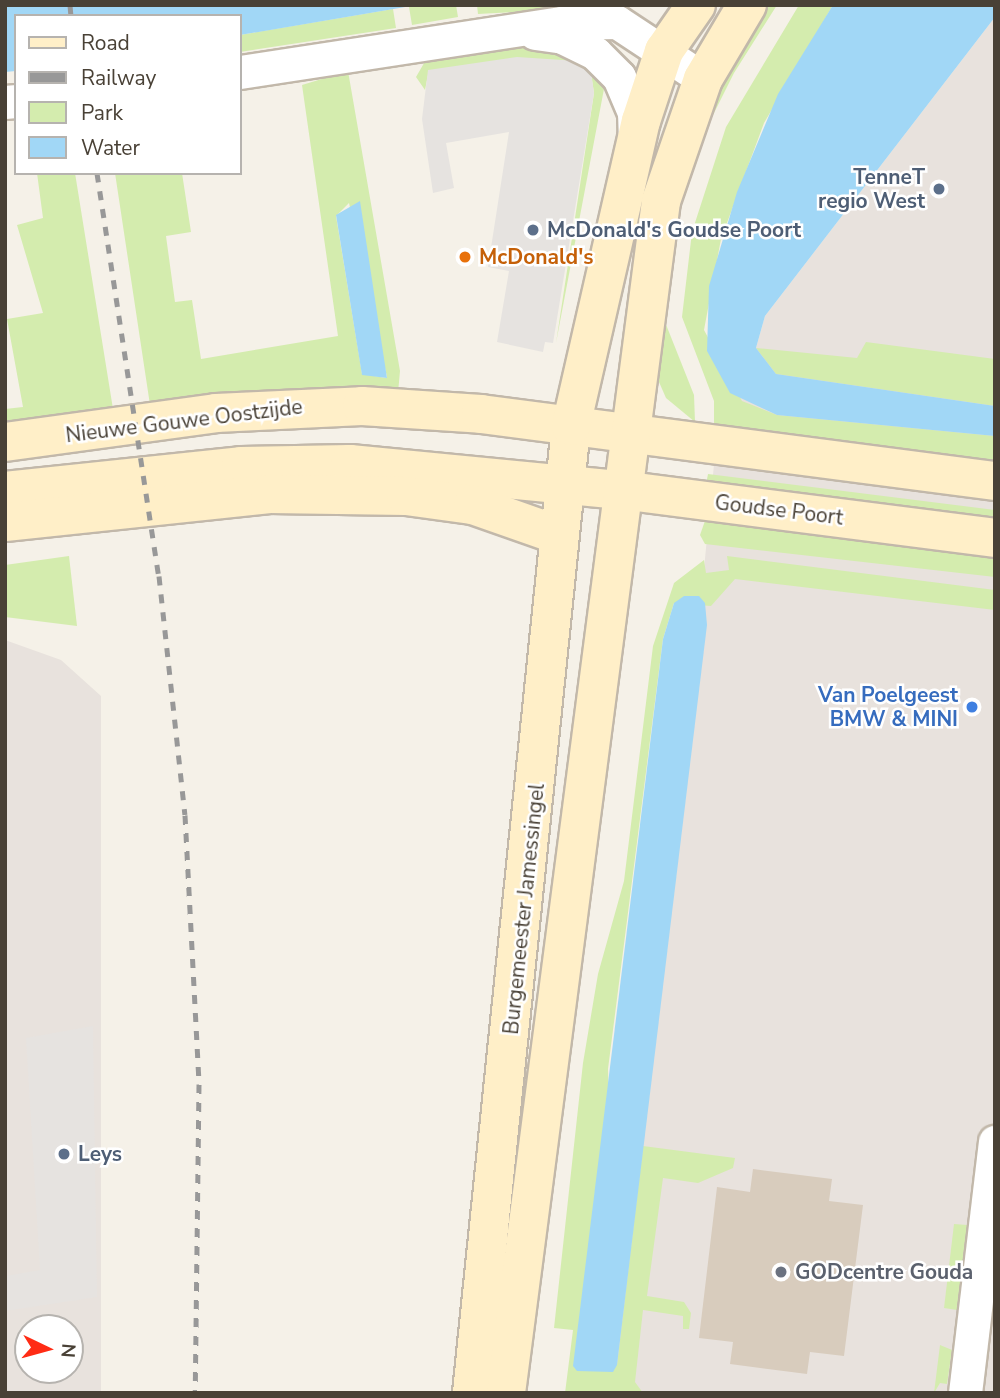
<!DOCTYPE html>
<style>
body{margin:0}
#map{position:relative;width:1000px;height:1398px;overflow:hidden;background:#f5f1e8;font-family:"Nunito Sans",sans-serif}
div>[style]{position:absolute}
.industrial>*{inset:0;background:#e8e2dd}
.green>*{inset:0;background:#d4ecae}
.parking>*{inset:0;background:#e6e3e0}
.water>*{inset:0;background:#a1d7f6}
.building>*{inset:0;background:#d8ccbd}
.roads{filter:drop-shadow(2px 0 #c2b8aa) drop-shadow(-2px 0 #c2b8aa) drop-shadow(0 2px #c2b8aa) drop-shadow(0 -2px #c2b8aa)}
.street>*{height:33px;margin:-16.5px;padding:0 16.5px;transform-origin:16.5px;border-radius:16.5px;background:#fff}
.secondary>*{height:38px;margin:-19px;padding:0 19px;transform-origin:19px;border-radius:19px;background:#ffefc8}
.rail>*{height:5px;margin-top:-2.5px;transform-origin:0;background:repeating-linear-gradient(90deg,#989898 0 9px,transparent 0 18px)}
.dots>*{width:19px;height:19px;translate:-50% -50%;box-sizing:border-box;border:4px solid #fff;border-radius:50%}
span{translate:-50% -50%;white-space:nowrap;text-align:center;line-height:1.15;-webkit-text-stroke:5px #fff;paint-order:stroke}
.service-label{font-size:21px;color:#4e5e75;font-weight:700}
.right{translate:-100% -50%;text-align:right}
.left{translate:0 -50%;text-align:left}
.food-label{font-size:21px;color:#c56008;font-weight:700}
.street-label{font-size:21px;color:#494136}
.shop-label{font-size:21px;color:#366cbe;font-weight:700}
.worship-label{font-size:21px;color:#5b616d;font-weight:700}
.frame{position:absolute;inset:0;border:7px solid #494136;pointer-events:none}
.legend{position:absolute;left:14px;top:14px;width:228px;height:161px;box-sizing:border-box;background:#fff;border:2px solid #b6b3af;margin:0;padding:9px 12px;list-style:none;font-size:21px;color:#494136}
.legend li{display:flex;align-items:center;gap:14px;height:35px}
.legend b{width:35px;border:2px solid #b6b3af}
.north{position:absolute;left:14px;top:1314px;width:70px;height:70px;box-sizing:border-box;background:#fff;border:2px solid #b6b3af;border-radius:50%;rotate:95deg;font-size:19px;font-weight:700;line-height:28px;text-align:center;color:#494136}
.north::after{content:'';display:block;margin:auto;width:24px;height:32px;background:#ff2c15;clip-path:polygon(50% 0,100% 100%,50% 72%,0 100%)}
</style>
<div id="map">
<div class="industrial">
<div style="clip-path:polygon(995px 17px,995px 1393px,605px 1393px,702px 590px,722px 381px,756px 348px,765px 316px)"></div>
<div style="clip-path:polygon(evenodd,5px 640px,61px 660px,101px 696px,101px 1393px,5px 1393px,5px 640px,28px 1328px,70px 1328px,70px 1370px,28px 1370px,28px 1328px)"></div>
</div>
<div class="green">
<div style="clip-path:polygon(456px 5px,458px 17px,412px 25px,409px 7px)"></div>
<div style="clip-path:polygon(477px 5px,644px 5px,478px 14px)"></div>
<div style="clip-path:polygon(761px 5px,777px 5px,734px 73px,700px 141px,706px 110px)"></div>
<div style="clip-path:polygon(799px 5px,833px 5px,764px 123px,721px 239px,704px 330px,742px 401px,777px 415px,995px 436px,995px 460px,714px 426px,714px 401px,682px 317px,692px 232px,726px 127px)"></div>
<div style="clip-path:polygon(393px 9px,396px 28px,240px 52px,240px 35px)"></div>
<div style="clip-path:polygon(519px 44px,556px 45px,607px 73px,556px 343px,594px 93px,591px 73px,429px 70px,425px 90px,416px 77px,427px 58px)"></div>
<div style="clip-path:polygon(evenodd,348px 71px,400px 371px,398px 393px,150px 405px,115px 173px,182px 173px,191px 232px,166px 236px,175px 302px,192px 300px,201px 359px,338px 336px,302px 85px,348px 71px,349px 203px,387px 377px,386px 378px,362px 374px,336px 216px,349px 203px)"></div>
<div style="clip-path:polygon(37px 173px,75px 173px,113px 409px,5px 425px,5px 409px,23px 407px,7px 319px,43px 313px,17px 225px,43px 218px)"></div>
<div style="clip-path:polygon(660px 321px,665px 322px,694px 395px,695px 422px,666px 398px,659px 382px)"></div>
<div style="clip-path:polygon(866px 342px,995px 359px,995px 406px,776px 374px,756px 348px,857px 358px)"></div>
<div style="clip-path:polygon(708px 474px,995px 510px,995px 522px,706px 485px)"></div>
<div style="clip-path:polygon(706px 518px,995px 552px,995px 577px,705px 544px,700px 535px)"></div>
<div style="clip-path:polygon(69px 556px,77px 626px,5px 617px,5px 565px)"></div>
<div style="clip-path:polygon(727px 556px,995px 590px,995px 610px,735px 579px,711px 606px,674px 603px,663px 639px,608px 1069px,617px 1365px,643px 1146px,735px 1158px,733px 1168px,698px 1183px,663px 1178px,647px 1296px,684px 1302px,691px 1313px,689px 1329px,683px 1329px,683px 1316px,643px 1310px,635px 1382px,643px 1393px,565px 1393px,573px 1330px,554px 1328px,583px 1063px,598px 974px,624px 881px,653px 646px,674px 583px,704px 560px,706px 573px,729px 570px)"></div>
<div style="clip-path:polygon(954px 1224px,967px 1225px,957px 1310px,944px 1308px)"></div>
<div style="clip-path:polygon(940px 1345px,952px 1350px,947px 1384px,940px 1383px,934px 1393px)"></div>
</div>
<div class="parking">
<div style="clip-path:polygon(517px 57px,578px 61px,591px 72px,594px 93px,553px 343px,545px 342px,543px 352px,497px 342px,509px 271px,488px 267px,509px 132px,446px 143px,454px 188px,433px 193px,422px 119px,428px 70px)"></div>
<div style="clip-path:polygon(93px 1026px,97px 1297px,5px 1311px,5px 1276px,40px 1270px,26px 1038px)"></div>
</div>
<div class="water">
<div style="clip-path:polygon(5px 5px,417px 5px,240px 35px,240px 16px,16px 16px,16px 71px,5px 72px)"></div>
<div style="clip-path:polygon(833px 5px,995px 5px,995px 17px,765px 316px,756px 348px,776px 374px,995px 406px,995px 436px,777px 415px,730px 393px,707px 351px,709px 286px,737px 192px,778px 94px)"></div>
<div style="clip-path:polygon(360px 201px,387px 378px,362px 375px,336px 215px)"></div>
<div style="clip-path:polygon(684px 596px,699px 596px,705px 603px,707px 625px,617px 1365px,613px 1372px,577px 1371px,573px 1366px,663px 639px,674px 603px)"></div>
</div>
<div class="building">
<div style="clip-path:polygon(753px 1169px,832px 1179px,829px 1201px,863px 1205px,844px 1356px,810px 1352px,807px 1374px,730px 1364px,733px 1342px,699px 1338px,717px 1187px,750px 1192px)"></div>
</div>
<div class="roads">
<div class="street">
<div style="left:535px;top:33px;width:27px;rotate:8deg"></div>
<div style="left:562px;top:37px;width:37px;rotate:26deg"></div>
<div style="left:595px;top:53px;width:34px;rotate:45deg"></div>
<div style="left:619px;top:77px;width:38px;rotate:67deg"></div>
<div style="left:634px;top:112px;width:28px;rotate:88deg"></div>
<div style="left:240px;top:72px;width:326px;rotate:-8.7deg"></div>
<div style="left:562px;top:23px;width:55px;rotate:-1deg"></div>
<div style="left:617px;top:22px;width:103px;rotate:33.5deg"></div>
<div style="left:5px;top:102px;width:11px;rotate:-5deg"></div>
<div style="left:965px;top:1393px;width:253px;rotate:-83.2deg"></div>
</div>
<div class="secondary">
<div style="left:5px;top:442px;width:213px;rotate:-7.8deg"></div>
<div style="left:216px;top:413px;width:146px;rotate:-2.7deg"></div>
<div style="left:362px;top:406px;width:119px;rotate:3.8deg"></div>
<div style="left:481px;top:414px;width:518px;rotate:7.43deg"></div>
<div style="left:5px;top:491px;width:237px;rotate:-6deg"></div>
<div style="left:241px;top:466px;width:109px;rotate:-1.1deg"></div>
<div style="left:350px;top:464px;width:272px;rotate:5.5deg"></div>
<div style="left:621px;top:490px;width:377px;rotate:7.3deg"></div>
<div style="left:5px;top:522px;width:266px;rotate:-6deg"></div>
<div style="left:270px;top:494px;width:136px;rotate:0.8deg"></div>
<div style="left:406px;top:496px;width:68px;rotate:7.7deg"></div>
<div style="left:473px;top:505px;width:90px;rotate:19.4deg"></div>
<div style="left:472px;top:1393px;width:972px;rotate:-84.15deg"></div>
<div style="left:571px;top:426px;width:313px;rotate:-77.1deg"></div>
<div style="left:641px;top:121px;width:74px;rotate:-71.8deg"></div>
<div style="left:664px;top:51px;width:56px;rotate:-55.2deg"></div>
<div style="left:506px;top:1393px;width:1202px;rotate:-82.59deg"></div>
<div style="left:661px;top:201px;width:129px;rotate:-71deg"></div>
<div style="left:703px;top:79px;width:86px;rotate:-59.3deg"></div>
</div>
</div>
<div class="rail">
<div style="left:70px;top:5px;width:11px;rotate:85deg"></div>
<div style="left:97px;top:173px;width:408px;rotate:81.3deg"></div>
<div style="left:159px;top:576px;width:240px;rotate:83.8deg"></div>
<div style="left:185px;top:815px;width:269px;rotate:87deg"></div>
<div style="left:199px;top:1084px;width:309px;rotate:90.7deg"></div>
</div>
<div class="dots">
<div style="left:939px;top:189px;background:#5c6f8a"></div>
<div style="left:533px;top:230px;background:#5c6f8a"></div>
<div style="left:465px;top:257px;background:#e8710a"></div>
<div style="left:972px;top:707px;background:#3f7fe0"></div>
<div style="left:64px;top:1154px;background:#5c6f8a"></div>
<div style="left:781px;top:1272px;background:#6b7280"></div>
</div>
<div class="service-label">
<span class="right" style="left:925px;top:189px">TenneT<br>regio West</span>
<span class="left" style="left:547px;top:230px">McDonald's Goudse Poort</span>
<span class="left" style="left:78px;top:1154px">Leys</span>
</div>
<div class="food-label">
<span class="left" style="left:479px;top:257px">McDonald's</span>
</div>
<div class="street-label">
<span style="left:184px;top:421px;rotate:-7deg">Nieuwe Gouwe Oostzijde</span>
<span style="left:779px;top:510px;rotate:7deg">Goudse Poort</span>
<span style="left:524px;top:909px;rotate:-84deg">Burgemeester Jamessingel</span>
</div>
<div class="shop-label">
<span class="right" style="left:958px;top:707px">Van Poelgeest<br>BMW &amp; MINI</span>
</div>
<div class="worship-label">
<span class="left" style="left:795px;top:1272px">GODcentre Gouda</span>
</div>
<div class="frame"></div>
<ul class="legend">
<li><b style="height:9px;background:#ffefc8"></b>Road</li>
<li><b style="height:9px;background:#989898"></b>Railway</li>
<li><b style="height:19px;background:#d4ecae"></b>Park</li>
<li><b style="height:19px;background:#a1d7f6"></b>Water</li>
</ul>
<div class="north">N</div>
</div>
